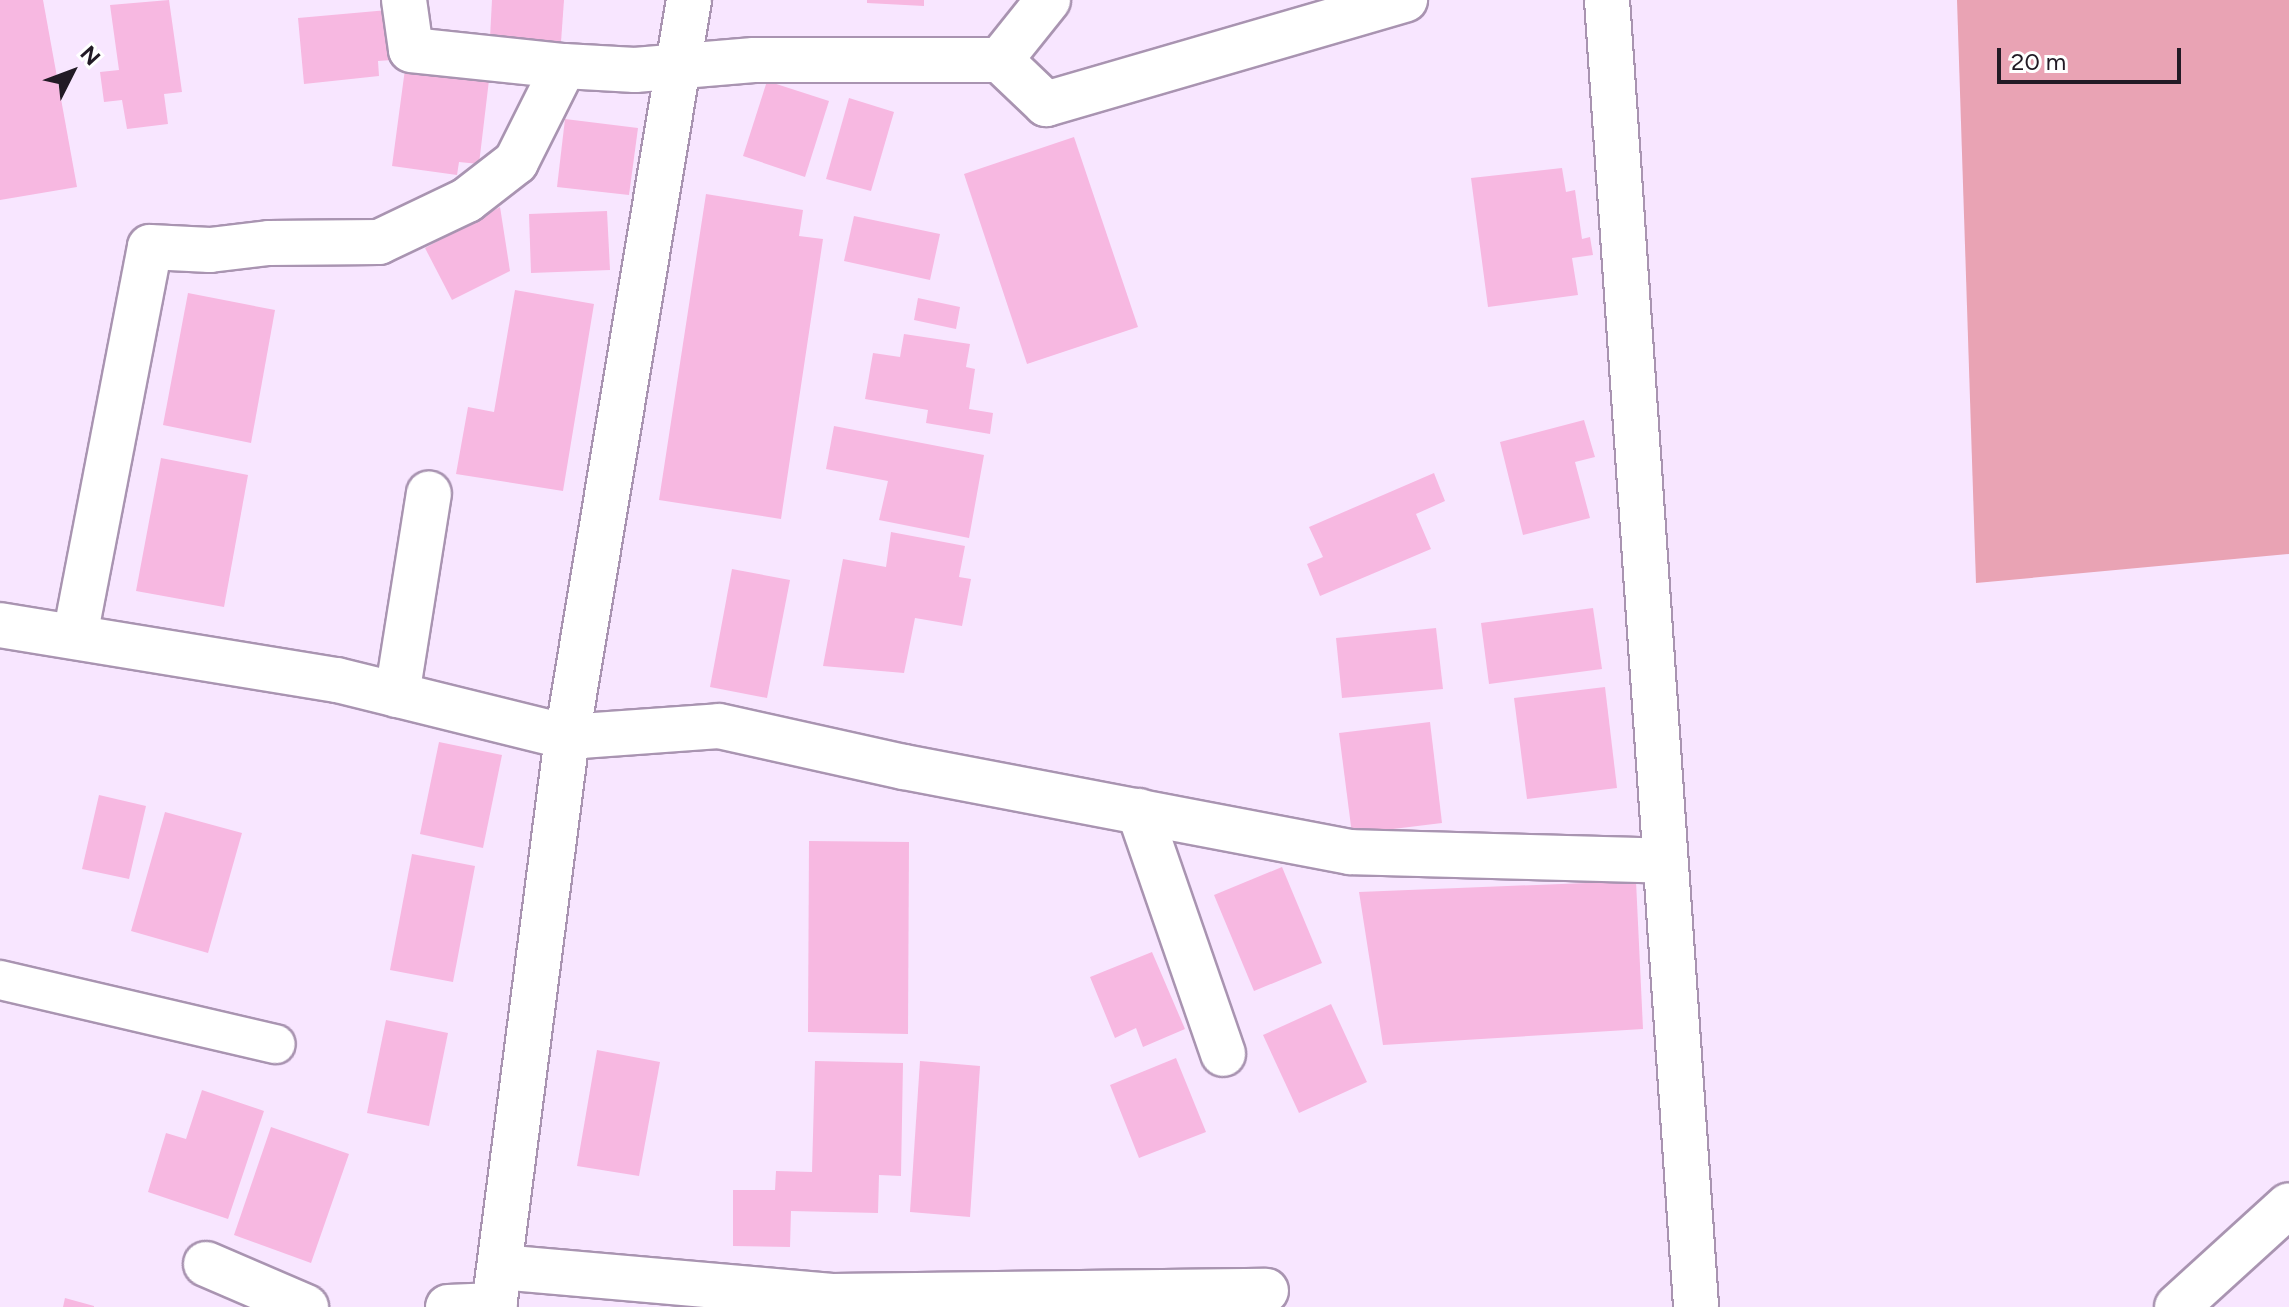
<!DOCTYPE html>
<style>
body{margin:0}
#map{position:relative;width:2289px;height:1307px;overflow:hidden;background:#f8e6ff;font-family:Figtree,sans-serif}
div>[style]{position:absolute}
.green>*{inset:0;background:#e9a3b4}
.building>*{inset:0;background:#f7b8e1}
.roads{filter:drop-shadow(2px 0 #a994b1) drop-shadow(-2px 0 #a994b1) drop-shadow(0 2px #a994b1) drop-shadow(0 -2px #a994b1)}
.lane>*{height:38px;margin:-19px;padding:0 19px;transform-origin:19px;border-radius:19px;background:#fff}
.street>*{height:44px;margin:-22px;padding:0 22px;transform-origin:22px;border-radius:22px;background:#fff}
.secondary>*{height:44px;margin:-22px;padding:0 22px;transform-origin:22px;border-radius:22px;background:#fff}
span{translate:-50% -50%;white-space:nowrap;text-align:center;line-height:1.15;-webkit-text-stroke:6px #fff;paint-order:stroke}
.north{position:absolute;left:32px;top:32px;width:80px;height:80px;-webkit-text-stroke:6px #fff;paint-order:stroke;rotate:48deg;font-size:22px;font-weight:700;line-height:32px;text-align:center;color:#221a25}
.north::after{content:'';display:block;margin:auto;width:28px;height:36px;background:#221a25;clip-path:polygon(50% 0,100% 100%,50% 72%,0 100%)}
.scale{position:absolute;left:1997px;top:48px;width:184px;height:36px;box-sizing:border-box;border:4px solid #221a25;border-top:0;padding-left:10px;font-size:24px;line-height:28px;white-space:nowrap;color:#221a25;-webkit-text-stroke:6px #fff;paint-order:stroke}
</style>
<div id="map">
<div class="green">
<div style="clip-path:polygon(1957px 0,2289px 0,2289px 554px,1976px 583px)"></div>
</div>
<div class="building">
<div style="clip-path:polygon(0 0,43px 0,77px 187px,0 200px)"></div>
<div style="clip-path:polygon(169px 0,182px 92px,164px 94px,168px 124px,127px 129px,122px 100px,104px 102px,100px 72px,119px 70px,110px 5px)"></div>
<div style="clip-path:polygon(492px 0,564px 0,561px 42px,490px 38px)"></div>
<div style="clip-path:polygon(867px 0,924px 0,924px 6px,867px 3px)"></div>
<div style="clip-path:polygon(388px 10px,392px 60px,378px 61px,379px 76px,304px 84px,298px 18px)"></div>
<div style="clip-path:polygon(405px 69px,489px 80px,479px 164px,459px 162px,457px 175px,392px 166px)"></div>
<div style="clip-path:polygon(767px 81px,829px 101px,805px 177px,743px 156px)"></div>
<div style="clip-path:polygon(849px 98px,894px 112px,871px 191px,826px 179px)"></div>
<div style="clip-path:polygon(565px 119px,638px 128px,629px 195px,557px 187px)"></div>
<div style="clip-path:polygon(1074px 137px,1138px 327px,1027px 364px,964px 174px)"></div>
<div style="clip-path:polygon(1562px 168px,1566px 192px,1575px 190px,1582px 239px,1590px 237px,1593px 255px,1572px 258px,1578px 295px,1488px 307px,1471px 178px)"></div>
<div style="clip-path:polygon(706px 194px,803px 210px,799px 236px,823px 239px,781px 519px,659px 500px)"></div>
<div style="clip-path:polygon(500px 207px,510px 271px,452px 300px,425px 248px)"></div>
<div style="clip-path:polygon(607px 211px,610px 270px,531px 273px,529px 214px)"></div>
<div style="clip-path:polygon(854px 216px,940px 234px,930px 280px,844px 261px)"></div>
<div style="clip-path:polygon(515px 290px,594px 304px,563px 491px,456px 474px,468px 407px,494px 412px)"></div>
<div style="clip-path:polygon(188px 293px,275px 310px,251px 443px,163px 425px)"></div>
<div style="clip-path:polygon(918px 298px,960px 307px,956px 329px,914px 320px)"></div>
<div style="clip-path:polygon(904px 334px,970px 344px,966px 367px,975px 369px,969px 409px,993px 413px,990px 434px,926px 423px,928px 410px,865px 399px,873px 353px,900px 357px)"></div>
<div style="clip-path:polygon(1584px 420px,1595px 457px,1575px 462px,1590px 518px,1523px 535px,1500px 442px)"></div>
<div style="clip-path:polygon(834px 426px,984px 455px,969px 538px,879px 520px,888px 481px,826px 469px)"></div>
<div style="clip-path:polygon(161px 458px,248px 475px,224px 607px,136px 591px)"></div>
<div style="clip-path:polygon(1434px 473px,1445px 501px,1416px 514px,1431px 549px,1320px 596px,1307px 564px,1323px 557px,1309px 527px)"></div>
<div style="clip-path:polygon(891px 532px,965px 546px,959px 577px,971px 579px,962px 626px,915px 618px,904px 673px,823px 666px,843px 559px,886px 567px)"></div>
<div style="clip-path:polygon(732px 569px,790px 580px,767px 698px,710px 687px)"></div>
<div style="clip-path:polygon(1593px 608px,1602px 669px,1489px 684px,1481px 623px)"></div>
<div style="clip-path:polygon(1436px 628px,1443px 689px,1342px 698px,1336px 638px)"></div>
<div style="clip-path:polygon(1605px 687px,1617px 788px,1527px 799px,1514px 698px)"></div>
<div style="clip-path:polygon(1430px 722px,1442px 823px,1352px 834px,1339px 733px)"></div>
<div style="clip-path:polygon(439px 742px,502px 755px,483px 848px,420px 834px)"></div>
<div style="clip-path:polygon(99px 795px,146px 806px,129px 879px,82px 869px)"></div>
<div style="clip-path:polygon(165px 812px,242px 833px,208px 953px,131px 931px)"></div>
<div style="clip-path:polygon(809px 841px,909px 842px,908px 1034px,808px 1032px)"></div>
<div style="clip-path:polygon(412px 854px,475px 866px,453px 982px,390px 970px)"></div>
<div style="clip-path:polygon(1282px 867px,1322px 963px,1254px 991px,1214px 895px)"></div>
<div style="clip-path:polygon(1636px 881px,1643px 1029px,1383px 1045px,1359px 892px)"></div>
<div style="clip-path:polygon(1152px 952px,1185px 1029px,1143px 1047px,1136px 1028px,1115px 1038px,1090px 977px)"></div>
<div style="clip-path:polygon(1331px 1004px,1367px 1082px,1299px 1113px,1263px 1035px)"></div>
<div style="clip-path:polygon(386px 1020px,448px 1033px,429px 1126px,367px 1113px)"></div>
<div style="clip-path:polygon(597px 1050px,660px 1062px,639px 1176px,577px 1166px)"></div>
<div style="clip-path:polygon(1176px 1058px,1206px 1132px,1139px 1158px,1110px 1085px)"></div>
<div style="clip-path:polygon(815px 1061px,903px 1063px,901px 1176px,879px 1175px,878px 1213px,791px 1211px,790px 1247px,733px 1246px,733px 1190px,775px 1190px,776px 1171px,812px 1172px)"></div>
<div style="clip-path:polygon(920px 1061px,980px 1066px,970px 1217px,910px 1212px)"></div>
<div style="clip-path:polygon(202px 1090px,264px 1111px,228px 1219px,148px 1192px,166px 1133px,186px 1139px)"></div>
<div style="clip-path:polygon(271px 1127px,349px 1154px,311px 1263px,234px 1235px)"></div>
<div style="clip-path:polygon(65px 1298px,94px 1306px,94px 1307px,63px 1307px)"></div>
</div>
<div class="roads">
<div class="lane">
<div style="left:0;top:980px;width:283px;rotate:13.1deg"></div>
</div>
<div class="street">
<div style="left:404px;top:0;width:50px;rotate:82deg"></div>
<div style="left:411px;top:50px;width:154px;rotate:6deg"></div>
<div style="left:1607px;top:0;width:1310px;rotate:86.1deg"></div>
<div style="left:1000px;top:60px;width:77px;rotate:-51.3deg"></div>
<div style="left:0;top:625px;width:341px;rotate:9.3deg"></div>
<div style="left:337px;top:680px;width:237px;rotate:13.9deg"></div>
<div style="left:567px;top:737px;width:152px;rotate:-4.1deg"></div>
<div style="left:719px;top:726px;width:189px;rotate:12.5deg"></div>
<div style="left:904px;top:767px;width:454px;rotate:10.8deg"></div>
<div style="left:1350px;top:852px;width:313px;rotate:1.6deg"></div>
<div style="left:75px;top:636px;width:396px;rotate:-79.1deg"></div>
<div style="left:150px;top:247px;width:60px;rotate:2.9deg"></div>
<div style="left:210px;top:250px;width:59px;rotate:-6.8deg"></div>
<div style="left:269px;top:243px;width:110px;rotate:-0.5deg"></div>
<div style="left:379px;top:242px;width:98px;rotate:-25.5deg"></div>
<div style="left:467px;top:200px;width:62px;rotate:-37.8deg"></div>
<div style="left:516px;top:162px;width:107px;rotate:-63.4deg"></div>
<div style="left:564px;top:66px;width:71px;rotate:3.2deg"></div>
<div style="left:635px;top:70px;width:119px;rotate:-4.8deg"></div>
<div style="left:754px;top:60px;width:246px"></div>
<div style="left:1000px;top:60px;width:64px;rotate:43.7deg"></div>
<div style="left:1046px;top:104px;width:374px;rotate:-16.2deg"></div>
<div style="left:397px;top:695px;width:204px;rotate:-81deg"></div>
<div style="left:1139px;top:811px;width:257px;rotate:70.9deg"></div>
<div style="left:206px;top:1264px;width:109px;rotate:23.3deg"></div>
<div style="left:500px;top:1267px;width:333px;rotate:5deg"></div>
<div style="left:832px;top:1296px;width:434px;rotate:-0.7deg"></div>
<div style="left:448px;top:1307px;width:47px;rotate:-2.4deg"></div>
</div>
<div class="secondary">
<div style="left:494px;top:1307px;width:575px;rotate:-82.7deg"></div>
<div style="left:567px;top:737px;width:747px;rotate:-80.6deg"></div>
<div style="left:2177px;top:1307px;width:151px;rotate:-42.3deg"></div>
</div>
</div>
<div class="north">N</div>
<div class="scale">20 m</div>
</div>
